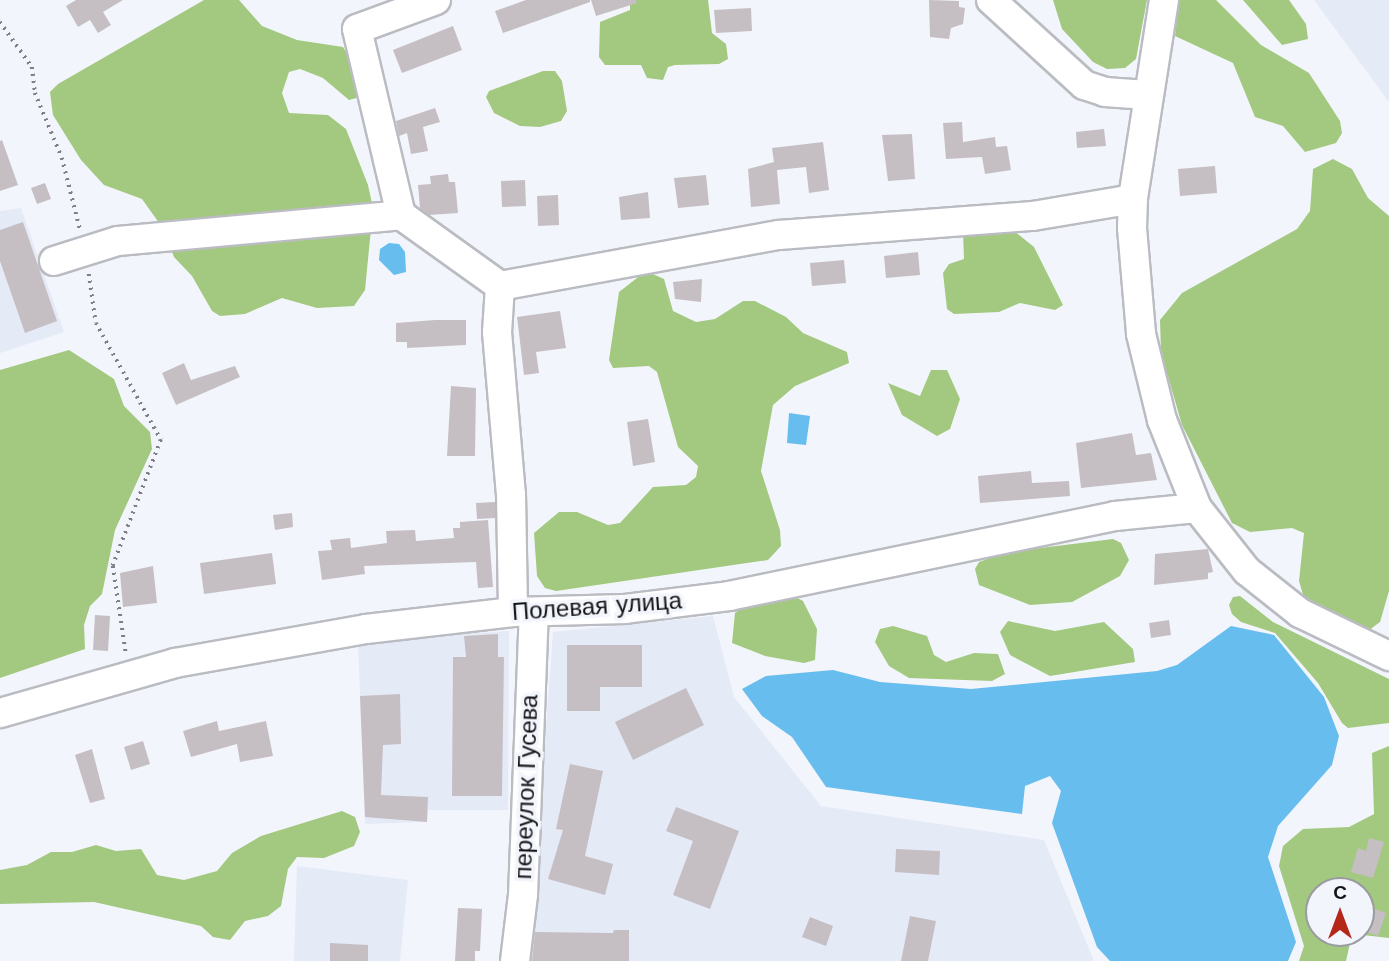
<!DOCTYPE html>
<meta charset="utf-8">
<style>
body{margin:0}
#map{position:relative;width:1389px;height:961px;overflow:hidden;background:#f3f5fc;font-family:"Work Sans",sans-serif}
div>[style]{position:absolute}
.built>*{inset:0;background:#e5eaf7}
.forest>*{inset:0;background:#a2c97f}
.water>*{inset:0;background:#67bded}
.building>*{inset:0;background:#c5bfc4}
.path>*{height:3.5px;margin-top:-1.75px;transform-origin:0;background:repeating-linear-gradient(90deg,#7e7f84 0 2px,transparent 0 7px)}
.roads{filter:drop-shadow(2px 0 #babcc2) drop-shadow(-2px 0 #babcc2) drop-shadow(0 2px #babcc2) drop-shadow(0 -2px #babcc2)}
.minor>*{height:28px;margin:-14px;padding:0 14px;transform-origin:14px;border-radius:14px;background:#fff}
span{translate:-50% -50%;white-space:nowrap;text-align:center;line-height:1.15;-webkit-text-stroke:7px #f3f5fc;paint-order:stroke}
.street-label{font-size:24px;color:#131416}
.north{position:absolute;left:1305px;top:877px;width:70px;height:70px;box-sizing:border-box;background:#f3f5fc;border:2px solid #999ba0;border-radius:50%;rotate:0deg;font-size:19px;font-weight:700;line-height:28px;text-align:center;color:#131416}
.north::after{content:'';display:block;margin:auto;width:24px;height:32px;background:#b52718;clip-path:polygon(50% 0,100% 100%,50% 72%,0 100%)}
</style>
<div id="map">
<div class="built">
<div style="clip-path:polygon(1314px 0,1389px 0,1389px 102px)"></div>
<div style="clip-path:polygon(21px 208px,64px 332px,0 353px,0 211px)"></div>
<div style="clip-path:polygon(713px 616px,734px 697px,821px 806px,1044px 840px,1094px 961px,529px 961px,553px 632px)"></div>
<div style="clip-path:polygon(509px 631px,508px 810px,428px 810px,427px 822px,365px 824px,358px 641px)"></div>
<div style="clip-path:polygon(297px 866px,408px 880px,400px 961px,294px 961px)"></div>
</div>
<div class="forest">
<div style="clip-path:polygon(204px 0,239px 0,262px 26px,297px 40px,343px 47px,360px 76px,360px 97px,349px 100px,323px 78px,300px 69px,289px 72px,282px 93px,289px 113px,328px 115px,346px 129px,368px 185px,373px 208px,365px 290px,354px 306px,317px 308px,282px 298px,245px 314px,220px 316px,212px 311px,192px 276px,174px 257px,162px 227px,142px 199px,104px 185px,81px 160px,53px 115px,50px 92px,58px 84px)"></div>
<div style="clip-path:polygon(630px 0,708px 0,712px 33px,726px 44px,728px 59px,719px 64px,675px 65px,668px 67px,663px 80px,647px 78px,641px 65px,605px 65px,599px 57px,600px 22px,630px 10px)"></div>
<div style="clip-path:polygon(1053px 0,1147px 0,1136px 59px,1125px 68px,1107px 69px,1093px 62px,1062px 29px)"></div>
<div style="clip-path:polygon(1179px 0,1216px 0,1261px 45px,1309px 73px,1340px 121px,1342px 133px,1336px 143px,1305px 152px,1283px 126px,1255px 117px,1233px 63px,1175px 36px)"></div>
<div style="clip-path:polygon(1243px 0,1289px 0,1306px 24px,1308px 39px,1282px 45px)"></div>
<div style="clip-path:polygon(543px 71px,555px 71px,562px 81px,567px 111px,561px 121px,540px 127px,520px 126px,494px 113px,486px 97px,489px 91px)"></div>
<div style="clip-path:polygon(1333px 159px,1352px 169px,1368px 198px,1389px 216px,1389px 591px,1380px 622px,1364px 634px,1304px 598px,1299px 581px,1304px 533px,1292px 528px,1250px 532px,1232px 523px,1182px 425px,1161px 352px,1160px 320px,1182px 293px,1297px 229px,1310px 211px,1313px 169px)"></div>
<div style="clip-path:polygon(1014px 231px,1034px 247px,1063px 305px,1055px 310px,1020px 303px,999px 312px,954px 314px,947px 309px,943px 273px,949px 264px,964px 259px,963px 233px)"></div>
<div style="clip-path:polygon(646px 271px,664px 279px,673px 311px,696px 322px,715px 319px,743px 301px,755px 301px,786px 317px,803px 333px,847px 352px,849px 363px,795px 386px,773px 405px,761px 471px,780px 530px,781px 546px,768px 560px,556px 591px,545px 588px,537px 576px,534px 533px,559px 512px,577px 512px,608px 525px,620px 523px,653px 487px,686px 485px,696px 477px,698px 466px,678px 447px,657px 372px,649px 366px,613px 368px,609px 360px,619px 292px)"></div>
<div style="clip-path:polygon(69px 350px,114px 379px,124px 406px,150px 432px,152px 449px,115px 530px,102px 594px,90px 606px,84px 625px,85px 649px,0 678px,0 370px)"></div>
<div style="clip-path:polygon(931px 370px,947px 370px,960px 399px,950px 429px,937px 436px,902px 415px,888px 383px,920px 396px)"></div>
<div style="clip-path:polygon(1113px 539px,1121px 543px,1129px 560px,1120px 576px,1072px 602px,1030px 605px,979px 585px,975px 569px,979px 562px,1007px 552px)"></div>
<div style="clip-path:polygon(792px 595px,803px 601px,817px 629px,815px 660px,804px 663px,765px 656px,732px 643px,735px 613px,749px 602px)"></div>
<div style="clip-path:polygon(1240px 596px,1273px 622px,1389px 679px,1389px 723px,1348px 728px,1342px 723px,1318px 683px,1275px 633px,1241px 622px,1232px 614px,1229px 605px,1233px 597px)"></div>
<div style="clip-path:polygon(1008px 621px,1055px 631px,1104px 622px,1133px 649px,1135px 662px,1050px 676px,1010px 655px,1000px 632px)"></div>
<div style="clip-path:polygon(893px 626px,927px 636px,934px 655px,946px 662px,974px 653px,998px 654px,1005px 674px,992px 681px,909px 678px,889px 666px,875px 642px,880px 629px)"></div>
<div style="clip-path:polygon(evenodd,1389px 746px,1389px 938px,1363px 935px,1350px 943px,1346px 961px,1299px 961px,1304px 946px,1279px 866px,1283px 846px,1303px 829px,1349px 827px,1374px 814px,1372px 753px,1389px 746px,1319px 891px,1361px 891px,1361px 933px,1319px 933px,1319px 891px)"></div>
<div style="clip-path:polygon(342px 811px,355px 817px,360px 832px,354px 846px,324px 858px,297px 857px,288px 869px,281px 906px,268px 916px,245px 921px,230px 940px,213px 937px,201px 926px,94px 902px,0 904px,0 870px,27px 865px,51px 852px,72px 852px,96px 845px,116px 851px,141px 849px,157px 875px,184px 880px,217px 871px,232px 853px,261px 836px)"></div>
</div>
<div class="water">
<div style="clip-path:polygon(389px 243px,399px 244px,405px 252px,406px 272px,394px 275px,379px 260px,380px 249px)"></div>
<div style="clip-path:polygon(789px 413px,810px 416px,806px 445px,787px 443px)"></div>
<div style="clip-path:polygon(1231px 626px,1274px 635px,1324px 697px,1339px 736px,1332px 765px,1278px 826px,1268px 857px,1296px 942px,1288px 961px,1110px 961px,1097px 947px,1052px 823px,1061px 791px,1050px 776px,1025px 786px,1022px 814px,826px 787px,792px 737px,762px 716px,742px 689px,766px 676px,833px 670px,880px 682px,971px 689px,1157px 671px,1177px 665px)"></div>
</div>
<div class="building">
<div style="clip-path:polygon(76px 0,123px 0,103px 12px,111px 25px,98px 33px,90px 20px,78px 27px,66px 6px)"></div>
<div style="clip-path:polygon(526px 0,590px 0,590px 2px,503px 33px,495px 11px)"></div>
<div style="clip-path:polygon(591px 0,636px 0,637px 3px,596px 16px)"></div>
<div style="clip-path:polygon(929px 0,959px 1px,959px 7px,965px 8px,963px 24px,951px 28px,949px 39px,930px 37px)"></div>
<div style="clip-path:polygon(751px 8px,752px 31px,716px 33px,714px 10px)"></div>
<div style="clip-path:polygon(453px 26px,462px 50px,402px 73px,393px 50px)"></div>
<div style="clip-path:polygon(435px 108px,440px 122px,423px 127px,428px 151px,411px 154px,407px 133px,399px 136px,396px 121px)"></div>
<div style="clip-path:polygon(962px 122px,963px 142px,995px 137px,996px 147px,1007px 146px,1011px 170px,985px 174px,982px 157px,946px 159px,943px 123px)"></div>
<div style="clip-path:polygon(1104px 129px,1106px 146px,1077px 148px,1076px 132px)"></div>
<div style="clip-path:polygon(912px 134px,915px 179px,888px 181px,882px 135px)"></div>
<div style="clip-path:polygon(2px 140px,18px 185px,0 191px,0 141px)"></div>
<div style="clip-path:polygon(823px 142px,829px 190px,809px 193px,806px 167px,777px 170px,780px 204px,751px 207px,748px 169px,774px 162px,772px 148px)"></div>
<div style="clip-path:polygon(1215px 166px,1217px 193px,1180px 196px,1178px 169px)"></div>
<div style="clip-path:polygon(448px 174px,449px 182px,455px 182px,458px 213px,429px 215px,420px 208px,418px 185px,431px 184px,430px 176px)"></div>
<div style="clip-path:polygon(706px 175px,709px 205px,678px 208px,674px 178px)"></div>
<div style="clip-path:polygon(525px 180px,526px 206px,502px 207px,501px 181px)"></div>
<div style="clip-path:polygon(45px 183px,51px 199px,37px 204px,31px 188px)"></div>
<div style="clip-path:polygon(648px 192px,650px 218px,621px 220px,619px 197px)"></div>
<div style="clip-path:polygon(558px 195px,559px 225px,538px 226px,537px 196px)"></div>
<div style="clip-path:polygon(23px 222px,57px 321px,25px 333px,0 261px,0 230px)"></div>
<div style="clip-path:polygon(918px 252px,920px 275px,886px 278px,884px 256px)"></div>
<div style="clip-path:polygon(844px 260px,846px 283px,812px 286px,810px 263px)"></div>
<div style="clip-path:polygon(702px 279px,701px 302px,675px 299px,673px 282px)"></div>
<div style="clip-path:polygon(560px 311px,566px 348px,536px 352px,539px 373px,524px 375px,517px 317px)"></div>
<div style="clip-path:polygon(435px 320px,466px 320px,466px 345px,407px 348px,407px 342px,396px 342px,396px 323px)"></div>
<div style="clip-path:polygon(184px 363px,191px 380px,235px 366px,240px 377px,176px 405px,162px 373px)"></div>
<div style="clip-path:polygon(451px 386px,476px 388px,475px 456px,447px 456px)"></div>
<div style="clip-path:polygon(648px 419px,655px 462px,633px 466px,627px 422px)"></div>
<div style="clip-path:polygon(1132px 433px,1136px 455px,1151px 453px,1157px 480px,1081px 488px,1076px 443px)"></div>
<div style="clip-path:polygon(1031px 471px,1032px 483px,1069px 481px,1070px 496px,980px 503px,978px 476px)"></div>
<div style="clip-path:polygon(495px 502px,495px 518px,477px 519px,476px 503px)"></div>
<div style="clip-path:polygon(292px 513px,293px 527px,275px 530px,273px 515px)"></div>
<div style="clip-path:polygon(488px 520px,493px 587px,478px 588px,476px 562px,364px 566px,365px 574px,322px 580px,318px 551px,332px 550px,330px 540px,350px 538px,351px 548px,387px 543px,386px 531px,415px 530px,416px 541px,454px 538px,453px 528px,460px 528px,460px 522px)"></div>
<div style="clip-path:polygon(1208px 549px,1213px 572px,1208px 573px,1208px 579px,1154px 585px,1155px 554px)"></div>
<div style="clip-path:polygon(272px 553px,276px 584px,204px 594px,200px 563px)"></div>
<div style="clip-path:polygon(153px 566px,157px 603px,123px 607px,120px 573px)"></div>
<div style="clip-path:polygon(95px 615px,110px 616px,108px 651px,93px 650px)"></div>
<div style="clip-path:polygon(1169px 620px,1171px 635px,1151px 638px,1149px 623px)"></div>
<div style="clip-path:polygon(498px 634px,498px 657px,504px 657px,502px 796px,452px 796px,453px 657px,466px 657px,464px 636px)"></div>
<div style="clip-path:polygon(567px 645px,642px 645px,642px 687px,600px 687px,600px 711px,567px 711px)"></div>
<div style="clip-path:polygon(686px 688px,704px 725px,633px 760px,615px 722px)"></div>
<div style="clip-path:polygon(400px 694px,401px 744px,383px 745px,381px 795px,428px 797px,427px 822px,365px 817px,360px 696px)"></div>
<div style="clip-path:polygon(217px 721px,219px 731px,266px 721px,273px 756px,240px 762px,237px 744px,191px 757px,183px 731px)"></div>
<div style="clip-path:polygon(143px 741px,150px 764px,131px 770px,124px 747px)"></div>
<div style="clip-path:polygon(92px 749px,105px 799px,90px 803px,75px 755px)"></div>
<div style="clip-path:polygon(570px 764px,603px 771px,585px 856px,613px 864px,605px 895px,548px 879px,563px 830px,556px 829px)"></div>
<div style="clip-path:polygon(676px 807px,739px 831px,710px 909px,673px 895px,693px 841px,666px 831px)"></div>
<div style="clip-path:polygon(1369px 838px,1384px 842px,1373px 878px,1351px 872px,1358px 848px,1366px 851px)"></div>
<div style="clip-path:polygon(896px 849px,940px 851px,939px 875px,895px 872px)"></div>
<div style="clip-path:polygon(1367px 906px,1386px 913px,1378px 936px,1361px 930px)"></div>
<div style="clip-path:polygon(458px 908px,482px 909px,480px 951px,475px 951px,475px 961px,455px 961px)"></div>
<div style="clip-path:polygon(910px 916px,936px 921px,928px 961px,901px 961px)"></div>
<div style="clip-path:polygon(810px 917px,833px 926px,826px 946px,802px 937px)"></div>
<div style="clip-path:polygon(614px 930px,629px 930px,629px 961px,532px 961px,535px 932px,613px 933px)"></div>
<div style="clip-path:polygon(330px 943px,368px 945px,368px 961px,330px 961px)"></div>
</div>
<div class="path">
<div style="left:0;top:22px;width:55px;rotate:54.6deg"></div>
<div style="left:32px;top:67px;width:26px;rotate:83deg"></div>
<div style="left:35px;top:93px;width:70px;rotate:67.4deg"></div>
<div style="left:62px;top:158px;width:73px;rotate:75.8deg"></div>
<div style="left:89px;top:274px;width:49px;rotate:81.9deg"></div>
<div style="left:96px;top:323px;width:134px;rotate:60.9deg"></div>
<div style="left:161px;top:440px;width:135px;rotate:110.9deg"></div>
<div style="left:113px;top:566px;width:89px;rotate:81.6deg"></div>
</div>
<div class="roads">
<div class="minor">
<div style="left:436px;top:0;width:84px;rotate:159.8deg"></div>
<div style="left:357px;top:29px;width:191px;rotate:76.7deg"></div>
<div style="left:401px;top:215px;width:122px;rotate:35.6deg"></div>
<div style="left:500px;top:286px;width:284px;rotate:-10.4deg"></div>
<div style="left:779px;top:235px;width:255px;rotate:-4.3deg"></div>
<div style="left:1033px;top:216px;width:101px;rotate:-9.6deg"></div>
<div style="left:991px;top:0;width:126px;rotate:42.4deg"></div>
<div style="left:1084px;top:85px;width:22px;rotate:18deg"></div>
<div style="left:1105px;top:92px;width:42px;rotate:4.1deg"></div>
<div style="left:1164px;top:0;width:201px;rotate:98.9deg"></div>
<div style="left:1133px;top:199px;width:29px;rotate:92deg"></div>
<div style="left:1132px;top:228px;width:106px;rotate:85.1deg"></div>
<div style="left:1141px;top:334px;width:89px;rotate:76.3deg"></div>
<div style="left:1162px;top:420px;width:95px;rotate:68.3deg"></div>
<div style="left:1197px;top:508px;width:80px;rotate:51.6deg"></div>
<div style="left:1247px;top:571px;width:68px;rotate:38.4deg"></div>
<div style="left:1300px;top:613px;width:99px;rotate:25.8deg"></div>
<div style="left:54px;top:261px;width:67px;rotate:-17.4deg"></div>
<div style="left:118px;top:241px;width:284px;rotate:-5.2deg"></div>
<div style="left:500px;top:286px;width:46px;rotate:93.7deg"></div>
<div style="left:497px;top:332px;width:163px;rotate:85.1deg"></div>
<div style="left:511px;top:494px;width:118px;rotate:89deg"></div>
<div style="left:0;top:713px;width:182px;rotate:-15.9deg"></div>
<div style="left:175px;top:663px;width:194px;rotate:-10.1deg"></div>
<div style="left:366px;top:629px;width:148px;rotate:-6.6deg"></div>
<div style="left:513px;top:612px;width:112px;rotate:-1.5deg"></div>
<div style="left:625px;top:609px;width:105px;rotate:-7.1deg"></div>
<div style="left:729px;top:596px;width:394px;rotate:-11.7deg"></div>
<div style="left:1115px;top:516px;width:82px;rotate:-5.6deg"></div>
<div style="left:515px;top:961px;width:66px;rotate:-83.1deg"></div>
<div style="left:523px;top:895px;width:282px;rotate:-87.8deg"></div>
</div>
</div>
<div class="street-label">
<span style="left:597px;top:607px;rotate:-4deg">Полевая улица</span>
<span style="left:527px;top:787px;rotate:-88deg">переулок Гусева</span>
</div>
<div class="north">С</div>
</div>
